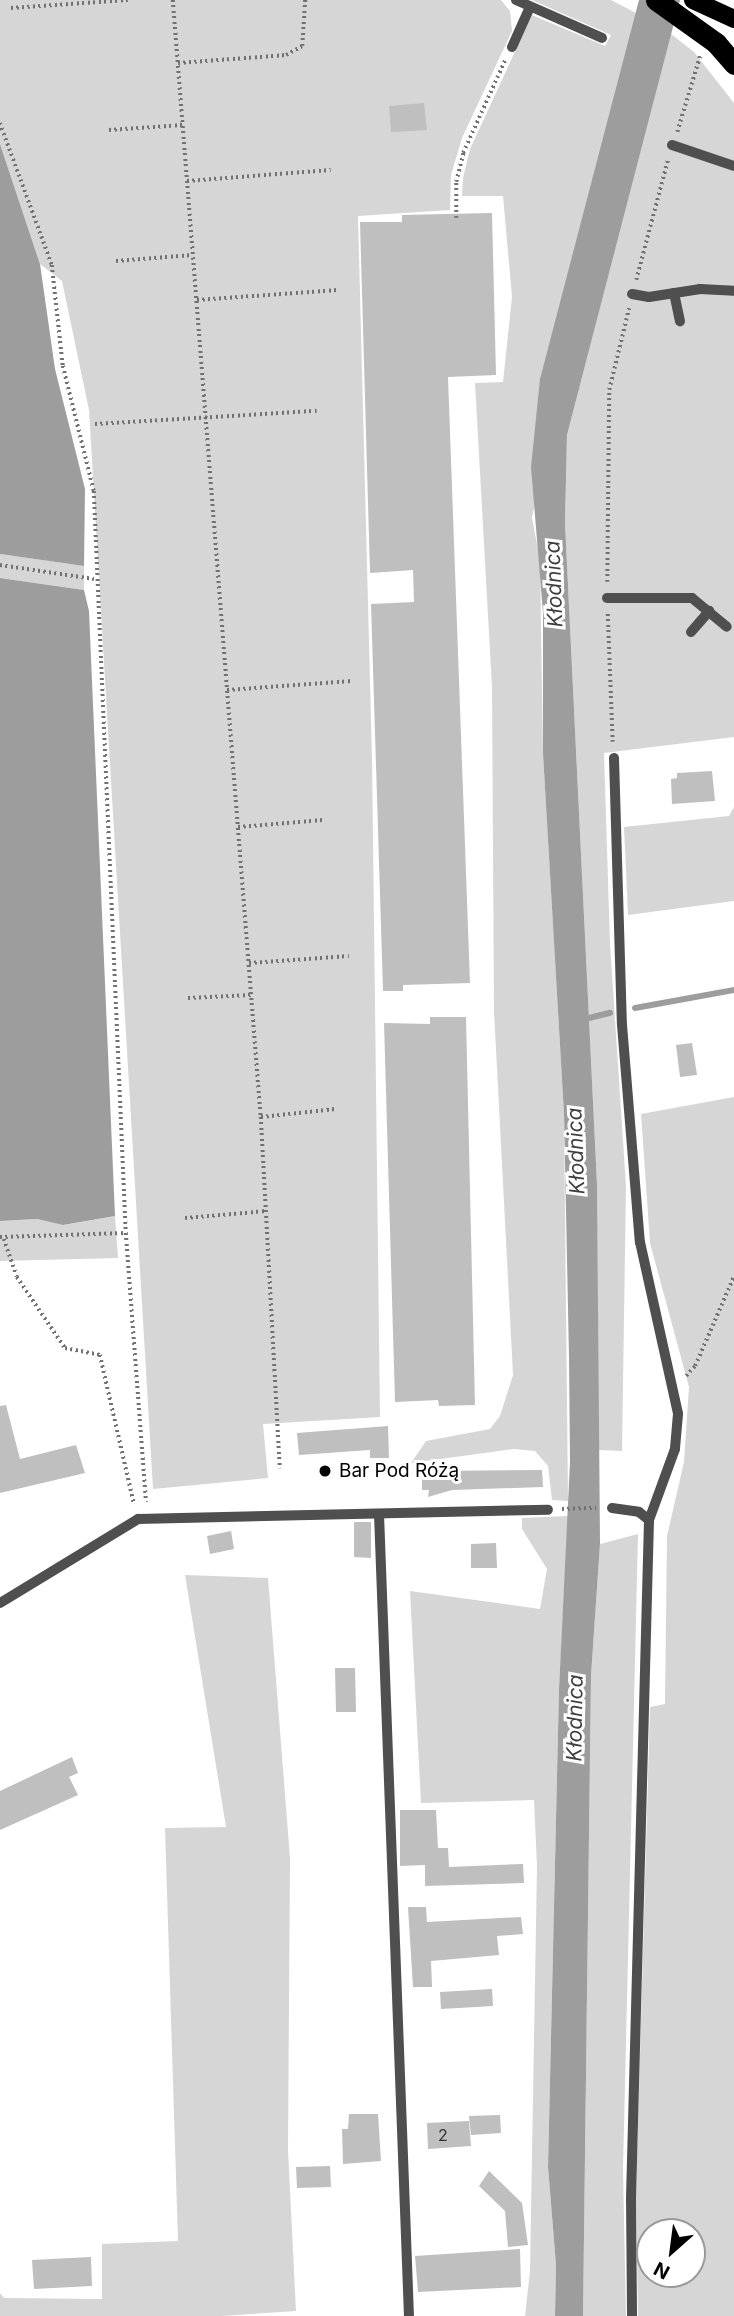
<!DOCTYPE html>
<meta charset="utf-8">
<style>
body{margin:0}
#map{position:relative;width:734px;height:2316px;overflow:hidden;background:#fff;font-family:Inter,sans-serif}
div>[style]{position:absolute}
.green>*{inset:0;background:#d6d6d6}
.water>*{inset:0;background:#9d9d9d}
.stream>*{height:6px;margin:-3px;padding:0 3px;transform-origin:3px;border-radius:3px;background:#9d9d9d}
.building>*{inset:0;background:#bfbfbf}
.path>*{height:3.5px;margin-top:-1.75px;transform-origin:0;background:repeating-linear-gradient(90deg,#717171 0 2px,transparent 0 5.5px)}
.lane>*{height:10px;margin:-5px;padding:0 5px;transform-origin:5px;border-radius:5px;background:#4f4f4f}
.primary>*{height:18px;margin:-9px;padding:0 9px;transform-origin:9px;border-radius:9px;background:#000}
.highway>*{height:21px;margin:-10.5px;padding:0 10.5px;transform-origin:10.5px;border-radius:10.5px;background:#000}
.dots>*{width:19px;height:19px;translate:-50% -50%;box-sizing:border-box;border:4px solid #fff;border-radius:50%}
span{translate:-50% -50%;white-space:nowrap;text-align:center;line-height:1.15;-webkit-text-stroke:6px #fff;paint-order:stroke}
.number-label{font-size:16px;color:#303030}
.number-label span{-webkit-text-stroke-width:0}
.poi-label{font-size:19px;color:#000}
.left{translate:0 -50%;text-align:left}
.water-label{font-size:21px;color:#3e3e3e;font-style:italic}
.north{position:absolute;left:636px;top:2218px;width:70px;height:70px;box-sizing:border-box;background:#fff;border:2px solid #999;border-radius:50%;rotate:208deg;font-size:19px;font-weight:700;line-height:28px;text-align:center;color:#000}
.north::after{content:'';display:block;margin:auto;width:24px;height:32px;background:#000;clip-path:polygon(50% 0,100% 100%,50% 72%,0 100%)}
</style>
<div id="map">
<div class="green">
<div style="clip-path:polygon(0 0,501px 0,510px 11px,512px 31px,462px 138px,451px 175px,450px 210px,358px 216px,372px 758px,380px 1417px,263px 1424px,268px 1478px,153px 1489px,89px 410px,62px 281px,40px 264px,0 144px)"></div>
<div style="clip-path:polygon(532px 0,611px 0,636px 13px,600px 164px,532px 518px,540px 560px,543px 754px,564px 1114px,568px 1501px,552px 1500px,548px 1466px,535px 1451px,514px 1449px,411px 1463px,426px 1441px,490px 1429px,500px 1416px,513px 1375px,494px 1011px,492px 687px,475px 383px,503px 382px,512px 297px,503px 196px,462px 196px,463px 178px,470px 149px,532px 15px,605px 46px,611px 35px)"></div>
<div style="clip-path:polygon(671px 34px,694px 52px,734px 103px,734px 737px,604px 753px,610px 944px,626px 1186px,622px 1451px,598px 1450px,597px 1184px,565px 523px,567px 435px)"></div>
<div style="clip-path:polygon(0 554px,84px 566px,84px 590px,0 578px)"></div>
<div style="clip-path:polygon(734px 807px,734px 901px,628px 915px,624px 827px,729px 816px)"></div>
<div style="clip-path:polygon(evenodd,734px 1097px,734px 2316px,638px 2316px,636px 2196px,650px 1707px,665px 1704px,667px 1536px,684px 1462px,689px 1387px,650px 1243px,641px 1114px,734px 1097px,650px 2232px,692px 2232px,692px 2274px,650px 2274px,650px 2232px)"></div>
<div style="clip-path:polygon(115px 1216px,118px 1258px,0 1261px,0 1221px,37px 1219px,64px 1225px)"></div>
<div style="clip-path:polygon(568px 1516px,559px 1689px,548px 2167px,556px 2265px,555px 2316px,525px 2316px,530px 2271px,537px 1866px,534px 1800px,421px 1803px,410px 1591px,540px 1609px,547px 1569px,522px 1529px,522px 1518px)"></div>
<div style="clip-path:polygon(638px 1534px,623px 2170px,626px 2316px,583px 2316px,591px 1676px,600px 1544px)"></div>
<div style="clip-path:polygon(185px 1575px,268px 1578px,290px 1858px,288px 2150px,296px 2311px,221px 2316px,0 2316px,0 2293px,4px 2298px,102px 2299px,102px 2244px,178px 2241px,165px 1828px,226px 1827px)"></div>
</div>
<div class="water">
<div style="clip-path:polygon(639px 0,680px 0,567px 435px,565px 523px,597px 1184px,600px 1544px,591px 1676px,583px 2316px,555px 2316px,556px 2265px,548px 2167px,559px 1689px,570px 1462px,569px 1356px,564px 1114px,543px 754px,543px 613px,531px 467px,540px 379px)"></div>
<div style="clip-path:polygon(0 144px,40px 264px,55px 369px,85px 489px,84px 566px,0 554px)"></div>
<div style="clip-path:polygon(0 578px,84px 590px,89px 611px,115px 1216px,63px 1225px,37px 1219px,0 1221px)"></div>
</div>
<div class="stream">
<div style="left:635px;top:1008px;width:101px;rotate:-10.3deg"></div>
<div style="left:581px;top:1020px;width:30px;rotate:-14deg"></div>
</div>
<div class="building">
<div style="clip-path:polygon(424px 103px,427px 130px,391px 132px,389px 106px)"></div>
<div style="clip-path:polygon(492px 213px,496px 375px,448px 377px,470px 983px,403px 985px,403px 991px,383px 991px,371px 604px,414px 602px,413px 570px,370px 573px,360px 222px,402px 222px,402px 215px)"></div>
<div style="clip-path:polygon(712px 771px,715px 801px,672px 804px,671px 779px,677px 778px,677px 773px)"></div>
<div style="clip-path:polygon(430px 1017px,466px 1017px,475px 1405px,439px 1406px,438px 1400px,395px 1402px,384px 1023px,430px 1024px)"></div>
<div style="clip-path:polygon(692px 1043px,697px 1075px,680px 1077px,676px 1045px)"></div>
<div style="clip-path:polygon(6px 1405px,20px 1459px,76px 1445px,85px 1473px,0 1493px,0 1406px)"></div>
<div style="clip-path:polygon(388px 1426px,389px 1458px,370px 1458px,370px 1450px,299px 1455px,297px 1433px)"></div>
<div style="clip-path:polygon(542px 1470px,543px 1487px,452px 1490px,428px 1497px,429px 1490px,422px 1490px,422px 1475px,432px 1475px,432px 1471px)"></div>
<div style="clip-path:polygon(354px 1522px,371px 1522px,371px 1558px,354px 1557px)"></div>
<div style="clip-path:polygon(231px 1531px,234px 1549px,210px 1554px,207px 1536px)"></div>
<div style="clip-path:polygon(496px 1543px,497px 1568px,471px 1568px,471px 1544px)"></div>
<div style="clip-path:polygon(335px 1668px,355px 1668px,356px 1712px,336px 1712px)"></div>
<div style="clip-path:polygon(72px 1757px,78px 1773px,69px 1777px,78px 1795px,0 1830px,0 1791px)"></div>
<div style="clip-path:polygon(400px 1810px,436px 1810px,438px 1848px,448px 1848px,449px 1867px,523px 1864px,524px 1883px,425px 1886px,425px 1865px,400px 1866px)"></div>
<div style="clip-path:polygon(408px 1907px,426px 1907px,427px 1922px,521px 1917px,523px 1934px,497px 1936px,499px 1955px,431px 1961px,432px 1987px,413px 1987px)"></div>
<div style="clip-path:polygon(492px 1989px,493px 2006px,441px 2009px,440px 1992px)"></div>
<div style="clip-path:polygon(349px 2114px,378px 2114px,381px 2161px,343px 2164px,342px 2129px,348px 2129px)"></div>
<div style="clip-path:polygon(500px 2115px,501px 2133px,471px 2135px,469px 2116px)"></div>
<div style="clip-path:polygon(469px 2121px,471px 2146px,428px 2149px,427px 2123px)"></div>
<div style="clip-path:polygon(330px 2166px,331px 2187px,297px 2188px,296px 2167px)"></div>
<div style="clip-path:polygon(489px 2171px,522px 2203px,528px 2245px,508px 2247px,505px 2211px,479px 2186px)"></div>
<div style="clip-path:polygon(520px 2249px,521px 2287px,418px 2292px,415px 2256px)"></div>
<div style="clip-path:polygon(91px 2257px,92px 2286px,34px 2289px,32px 2260px)"></div>
</div>
<div class="path">
<div style="left:173px;top:0;width:1120px;rotate:85.5deg"></div>
<div style="left:261px;top:1117px;width:352px;rotate:86.9deg"></div>
<div style="left:11px;top:8px;width:117px;rotate:-3.9deg"></div>
<div style="left:178px;top:63px;width:108px;rotate:-4.2deg"></div>
<div style="left:286px;top:55px;width:18px;rotate:-29deg"></div>
<div style="left:302px;top:46px;width:46px;rotate:-86.3deg"></div>
<div style="left:0;top:123px;width:151px;rotate:69.9deg"></div>
<div style="left:52px;top:265px;width:102px;rotate:83.8deg"></div>
<div style="left:63px;top:366px;width:129px;rotate:76.1deg"></div>
<div style="left:94px;top:491px;width:743px;rotate:87.53deg"></div>
<div style="left:126px;top:1233px;width:270px;rotate:85.7deg"></div>
<div style="left:109px;top:130px;width:74px;rotate:-3.9deg"></div>
<div style="left:677px;top:132px;width:79px;rotate:-73.2deg"></div>
<div style="left:187px;top:181px;width:144px;rotate:-4.4deg"></div>
<div style="left:456px;top:218px;width:36px;rotate:-90deg"></div>
<div style="left:456px;top:182px;width:30px;rotate:-76deg"></div>
<div style="left:463px;top:153px;width:104px;rotate:-65.6deg"></div>
<div style="left:116px;top:261px;width:77px;rotate:-4.5deg"></div>
<div style="left:636px;top:280px;width:125px;rotate:-75.2deg"></div>
<div style="left:197px;top:300px;width:141px;rotate:-4.1deg"></div>
<div style="left:95px;top:424px;width:222px;rotate:-3.4deg"></div>
<div style="left:0;top:565px;width:95px;rotate:8.5deg"></div>
<div style="left:607px;top:582px;width:192px;rotate:-89.4deg"></div>
<div style="left:609px;top:390px;width:84px;rotate:-76.3deg"></div>
<div style="left:608px;top:614px;width:128px;rotate:87.8deg"></div>
<div style="left:227px;top:690px;width:125px;rotate:-4.1deg"></div>
<div style="left:238px;top:827px;width:85px;rotate:-4.7deg"></div>
<div style="left:249px;top:963px;width:100px;rotate:-4deg"></div>
<div style="left:188px;top:998px;width:63px;rotate:-2.7deg"></div>
<div style="left:261px;top:1117px;width:75px;rotate:-6.1deg"></div>
<div style="left:185px;top:1218px;width:81px;rotate:-4.9deg"></div>
<div style="left:0;top:1237px;width:126px;rotate:-1.8deg"></div>
<div style="left:4px;top:1239px;width:40px;rotate:71.1deg"></div>
<div style="left:17px;top:1277px;width:86px;rotate:55.9deg"></div>
<div style="left:65px;top:1348px;width:36px;rotate:11deg"></div>
<div style="left:100px;top:1355px;width:153px;rotate:77.1deg"></div>
<div style="left:686px;top:1376px;width:13px;rotate:-48deg"></div>
<div style="left:695px;top:1366px;width:98px;rotate:-66.6deg"></div>
<div style="left:562px;top:1509px;width:34px;rotate:-2deg"></div>
</div>
<div class="lane">
<div style="left:516px;top:0;width:94px;rotate:23.8deg"></div>
<div style="left:512px;top:47px;width:44px;rotate:-65.8deg"></div>
<div style="left:672px;top:145px;width:65px;rotate:18.7deg"></div>
<div style="left:674px;top:293px;width:29px;rotate:78deg"></div>
<div style="left:632px;top:294px;width:17px;rotate:10deg"></div>
<div style="left:649px;top:297px;width:52px;rotate:-8.9deg"></div>
<div style="left:700px;top:289px;width:34px;rotate:3deg"></div>
<div style="left:607px;top:598px;width:85px"></div>
<div style="left:692px;top:598px;width:45px;rotate:39.6deg"></div>
<div style="left:691px;top:632px;width:28px;rotate:-49deg"></div>
<div style="left:614px;top:758px;width:267px;rotate:88.3deg"></div>
<div style="left:622px;top:1025px;width:218px;rotate:85.3deg"></div>
<div style="left:640px;top:1242px;width:176px;rotate:77.5deg"></div>
<div style="left:678px;top:1414px;width:35px;rotate:95deg"></div>
<div style="left:675px;top:1449px;width:76px;rotate:110.1deg"></div>
<div style="left:649px;top:1520px;width:678px;rotate:91.52deg"></div>
<div style="left:631px;top:2198px;width:118px;rotate:89.5deg"></div>
<div style="left:612px;top:1508px;width:27px;rotate:8deg"></div>
<div style="left:639px;top:1512px;width:13px;rotate:39deg"></div>
<div style="left:379px;top:1514px;width:803px;rotate:87.86deg"></div>
<div style="left:0;top:1603px;width:162px;rotate:-31.3deg"></div>
<div style="left:138px;top:1519px;width:410px;rotate:-1.3deg"></div>
</div>
<div class="primary">
<div style="left:693px;top:0;width:45px;rotate:24.9deg"></div>
</div>
<div class="highway">
<div style="left:656px;top:0;width:74px;rotate:35.6deg"></div>
<div style="left:716px;top:43px;width:28px;rotate:49deg"></div>
</div>
<div class="dots">
<div style="left:325px;top:1471px;background:#000"></div>
</div>
<div class="number-label">
<span style="left:443px;top:2135px">2</span>
</div>
<div class="poi-label">
<span class="left" style="left:339px;top:1471px">Bar Pod Różą</span>
</div>
<div class="water-label">
<span style="left:554px;top:584px;rotate:-92deg">Kłodnica</span>
<span style="left:576px;top:1151px;rotate:-92deg">Kłodnica</span>
<span style="left:575px;top:1718px;rotate:-89deg">Kłodnica</span>
</div>
<div class="north">N</div>
</div>
